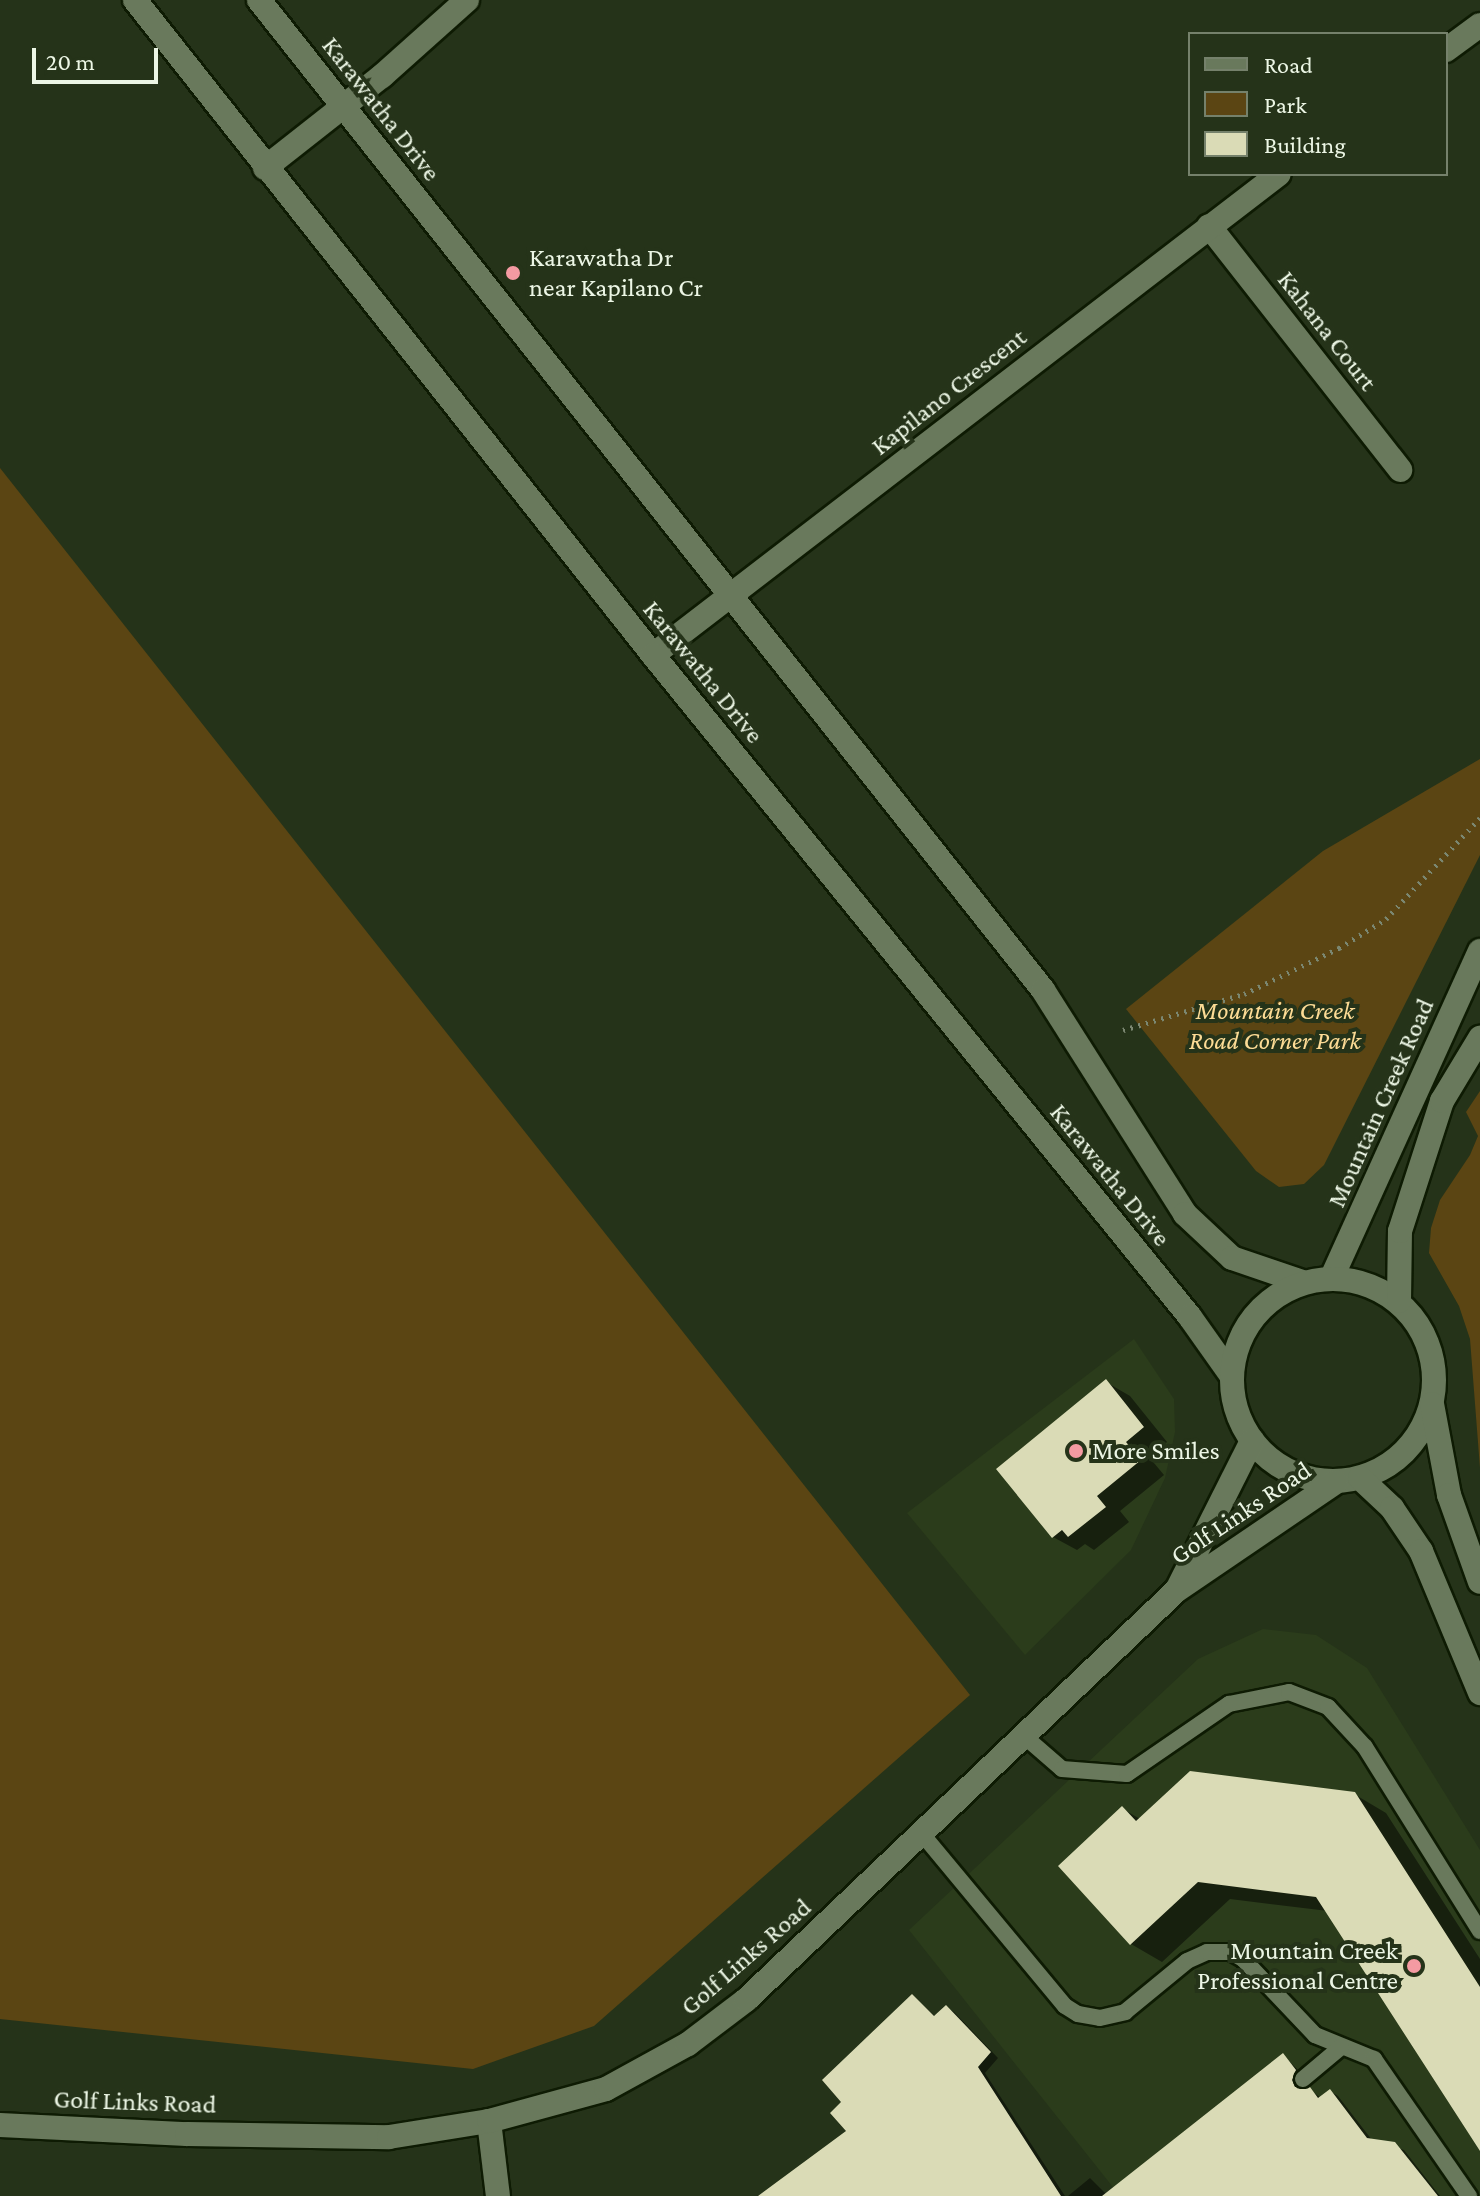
<!DOCTYPE html>
<style>
body{margin:0}
#map{position:relative;width:1480px;height:2196px;overflow:hidden;background:#253319;font-family:"Crimson Pro",serif}
div>[style]{position:absolute}
.built>*{inset:0;background:#2b3c1b}
.green>*{inset:0;background:#5b4513}
.shadow>*{inset:0;background:#0007}
.building>*{inset:0;background:#dadbb6}
.path>*{height:5px;margin-top:-2.5px;transform-origin:0;background:repeating-linear-gradient(90deg,#7b8771 0 2px,transparent 0 8px)}
.roads{filter:drop-shadow(2px 0 #0e1b03) drop-shadow(-2px 0 #0e1b03) drop-shadow(0 2px #0e1b03) drop-shadow(0 -2px #0e1b03)}
.lane>*{height:16px;margin:-8px;padding:0 8px;transform-origin:8px;border-radius:8px;background:#69795c}
.street>*{height:24px;margin:-12px;padding:0 12px;transform-origin:12px;border-radius:12px;background:#69795c}
.secondary>*{height:24px;margin:-12px;padding:0 12px;transform-origin:12px;border-radius:12px;background:#69795c}
.secondary>.ring{margin:-12px;padding:0;box-sizing:content-box;background:none;border:24px solid #69795c;border-radius:50%}
.dots>*{width:22px;height:22px;translate:-50% -50%;box-sizing:border-box;border:4px solid #253319;border-radius:50%}
span{translate:-50% -50%;white-space:nowrap;text-align:center;line-height:1.15;-webkit-text-stroke:8px #253319;paint-order:stroke}
.street-label{font-size:26px;color:#ecf6e5}
.poi-label{font-size:26px;color:#ecf6e5}
.left{translate:0 -50%;text-align:left}
.right{translate:-100% -50%;text-align:right}
.park-label{font-size:26px;color:#fcdb95;font-style:italic}
.legend{position:absolute;left:1188px;top:32px;width:260px;height:144px;box-sizing:border-box;background:#253319;border:2px solid #75816b;margin:0;padding:10px 14px;list-style:none;font-size:24px;color:#ecf6e5}
.legend li{display:flex;align-items:center;gap:16px;height:40px}
.legend b{width:40px;border:2px solid #75816b}
.scale{position:absolute;left:32px;top:48px;width:126px;height:36px;box-sizing:border-box;border:4px solid #ecf6e5;border-top:0;padding-left:10px;font-size:24px;line-height:28px;white-space:nowrap;color:#ecf6e5;-webkit-text-stroke:6px #253319;paint-order:stroke}
</style>
<div id="map">
<div class="built">
<div style="clip-path:polygon(1134px 1339px,1174px 1399px,1175px 1432px,1165px 1478px,1131px 1550px,1025px 1655px,907px 1513px)"></div>
<div style="clip-path:polygon(1263px 1629px,1316px 1635px,1367px 1668px,1480px 1850px,1480px 2196px,1120px 2196px,909px 1930px,1198px 1659px)"></div>
</div>
<div class="green">
<div style="clip-path:polygon(0 468px,970px 1695px,594px 2026px,473px 2069px,0 2019px)"></div>
<div style="clip-path:polygon(1480px 759px,1480px 855px,1324px 1165px,1304px 1184px,1279px 1187px,1256px 1171px,1126px 1009px,1323px 851px)"></div>
<div style="clip-path:polygon(1480px 1091px,1480px 1468px,1470px 1339px,1459px 1306px,1429px 1253px,1431px 1228px,1440px 1200px,1470px 1155px,1478px 1136px,1466px 1112px)"></div>
</div>
<div class="shadow">
<div style="clip-path:polygon(1106px 1382px,1130px 1396px,1167px 1442px,1149px 1457px,1164px 1475px,1120px 1511px,1129px 1522px,1094px 1550px,1085px 1544px,1077px 1550px,1053px 1537px)"></div>
<div style="clip-path:polygon(1354px 1794px,1386px 1813px,1480px 1959px,1480px 2147px,1328px 1911px,1230px 1899px,1162px 1962px,1131px 1944px,1123px 1809px,1140px 1819px)"></div>
<div style="clip-path:polygon(913px 1997px,936px 2017px,946px 2007px,954px 2012px,998px 2058px,985px 2073px,1065px 2196px,761px 2196px,849px 2131px)"></div>
<div style="clip-path:polygon(1283px 2055px,1304px 2076px,1301px 2089px,1309px 2089px,1321px 2098px,1330px 2091px,1338px 2096px,1372px 2140px,1404px 2150px,1440px 2196px,1068px 2196px,1090px 2178px,1107px 2195px)"></div>
</div>
<div class="building">
<div style="clip-path:polygon(1106px 1379px,1144px 1427px,1126px 1442px,1141px 1460px,1097px 1496px,1106px 1507px,1068px 1537px,1062px 1530px,1052px 1538px,996px 1469px)"></div>
<div style="clip-path:polygon(1190px 1771px,1355px 1792px,1480px 1987px,1480px 2151px,1316px 1897px,1198px 1882px,1130px 1945px,1058px 1866px,1122px 1806px,1136px 1821px)"></div>
<div style="clip-path:polygon(912px 1994px,934px 2016px,946px 2005px,991px 2052px,978px 2067px,1061px 2196px,758px 2196px,846px 2131px,830px 2113px,841px 2102px,822px 2080px)"></div>
<div style="clip-path:polygon(1283px 2053px,1296px 2070px,1292px 2080px,1295px 2087px,1310px 2087px,1318px 2098px,1330px 2089px,1367px 2138px,1395px 2142px,1438px 2196px,1102px 2196px)"></div>
</div>
<div class="path">
<div style="left:1123px;top:1030px;width:126px;rotate:-16.6deg"></div>
<div style="left:1244px;top:994px;width:106px;rotate:-25.8deg"></div>
<div style="left:1339px;top:948px;width:55px;rotate:-31.7deg"></div>
<div style="left:1386px;top:919px;width:138px;rotate:-47.1deg"></div>
</div>
<div class="roads">
<div class="lane">
<div style="left:1024px;top:1736px;width:50px;rotate:41deg"></div>
<div style="left:1062px;top:1769px;width:65px;rotate:4.4deg"></div>
<div style="left:1127px;top:1774px;width:124px;rotate:-34.5deg"></div>
<div style="left:1229px;top:1704px;width:61px;rotate:-11.3deg"></div>
<div style="left:1289px;top:1692px;width:42px;rotate:21deg"></div>
<div style="left:1328px;top:1707px;width:54px;rotate:47.2deg"></div>
<div style="left:1365px;top:1747px;width:217px;rotate:58deg"></div>
<div style="left:923px;top:1835px;width:222px;rotate:50.3deg"></div>
<div style="left:1065px;top:2006px;width:15px;rotate:32deg"></div>
<div style="left:1078px;top:2014px;width:22px;rotate:10deg"></div>
<div style="left:1100px;top:2018px;width:26px;rotate:-13deg"></div>
<div style="left:1125px;top:2012px;width:80px;rotate:-39.4deg"></div>
<div style="left:1187px;top:1961px;width:22px;rotate:-24deg"></div>
<div style="left:1207px;top:1952px;width:24px"></div>
<div style="left:1231px;top:1952px;width:14px;rotate:30deg"></div>
<div style="left:1243px;top:1959px;width:105px;rotate:46.5deg"></div>
<div style="left:1315px;top:2035px;width:64px;rotate:22.1deg"></div>
<div style="left:1374px;top:2059px;width:167px;rotate:55.3deg"></div>
<div style="left:1303px;top:2079px;width:50px;rotate:-40.1deg"></div>
</div>
<div class="street">
<div style="left:1446px;top:50px;width:42px;rotate:-36.3deg"></div>
<div style="left:265px;top:168px;width:149px;rotate:-38.2deg"></div>
<div style="left:382px;top:76px;width:114px;rotate:-41.8deg"></div>
<div style="left:1209px;top:226px;width:310px;rotate:51.9deg"></div>
<div style="left:653px;top:655px;width:789px;rotate:-37.54deg"></div>
<div style="left:489px;top:2121px;width:76px;rotate:83.2deg"></div>
</div>
<div class="secondary">
<div style="left:135px;top:0;width:835px;rotate:51.66deg"></div>
<div style="left:653px;top:655px;width:852px;rotate:50.95deg"></div>
<div style="left:1190px;top:1317px;width:71px;rotate:54.7deg"></div>
<div style="left:259px;top:0;width:1263px;rotate:51.62deg"></div>
<div style="left:1043px;top:990px;width:265px;rotate:57.6deg"></div>
<div style="left:1185px;top:1214px;width:64px;rotate:43.1deg"></div>
<div style="left:1232px;top:1258px;width:74px;rotate:18.9deg"></div>
<div style="left:1332px;top:1277px;width:358px;rotate:-65.6deg"></div>
<div class="ring" style="left:1232px;top:1279px;width:178px;height:178px"></div>
<div style="left:1399px;top:1301px;width:70px;rotate:-89.2deg"></div>
<div style="left:1400px;top:1231px;width:137px;rotate:-72.1deg"></div>
<div style="left:1442px;top:1101px;width:74px;rotate:-58.9deg"></div>
<div style="left:1432px;top:1404px;width:93px;rotate:79.4deg"></div>
<div style="left:1449px;top:1495px;width:92px;rotate:70.4deg"></div>
<div style="left:1360px;top:1478px;width:44px;rotate:43.2deg"></div>
<div style="left:1392px;top:1508px;width:52px;rotate:56deg"></div>
<div style="left:1421px;top:1551px;width:154px;rotate:67.4deg"></div>
<div style="left:1178px;top:1588px;width:165px;rotate:-63.3deg"></div>
<div style="left:0;top:2125px;width:187px;rotate:2.8deg"></div>
<div style="left:187px;top:2134px;width:202px;rotate:0.9deg"></div>
<div style="left:389px;top:2137px;width:101px;rotate:-9.1deg"></div>
<div style="left:489px;top:2121px;width:121px;rotate:-15.3deg"></div>
<div style="left:606px;top:2089px;width:94px;rotate:-28.8deg"></div>
<div style="left:688px;top:2044px;width:73px;rotate:-37.2deg"></div>
<div style="left:746px;top:2000px;width:595px;rotate:-43.57deg"></div>
<div style="left:1177px;top:1590px;width:192px;rotate:-34.2deg"></div>
</div>
</div>
<div class="dots">
<div style="left:513px;top:273px;background:#f49aa2"></div>
<div style="left:1076px;top:1451px;background:#f49aa2"></div>
<div style="left:1414px;top:1966px;background:#f49aa2"></div>
</div>
<div class="street-label">
<span style="left:381px;top:109px;rotate:52deg">Karawatha Drive</span>
<span style="left:1327px;top:331px;rotate:52deg">Kahana Court</span>
<span style="left:949px;top:392px;rotate:-38deg">Kapilano Crescent</span>
<span style="left:703px;top:672px;rotate:51deg">Karawatha Drive</span>
<span style="left:1381px;top:1103px;rotate:-66deg">Mountain Creek Road</span>
<span style="left:1110px;top:1175px;rotate:51deg">Karawatha Drive</span>
<span style="left:1241px;top:1513px;rotate:-34deg">Golf Links Road</span>
<span style="left:746px;top:1957px;rotate:-41deg">Golf Links Road</span>
<span style="left:135px;top:2102px;rotate:2deg">Golf Links Road</span>
</div>
<div class="poi-label">
<span class="left" style="left:529px;top:273px">Karawatha Dr<br>near Kapilano Cr</span>
<span class="left" style="left:1092px;top:1451px">More Smiles</span>
<span class="right" style="left:1398px;top:1966px">Mountain Creek<br>Professional Centre</span>
</div>
<div class="park-label">
<span style="left:1275px;top:1026px">Mountain Creek<br>Road Corner Park</span>
</div>
<ul class="legend">
<li><b style="height:10px;background:#69795c"></b>Road</li>
<li><b style="height:22px;background:#5b4513"></b>Park</li>
<li><b style="height:22px;background:#dadbb6"></b>Building</li>
</ul>
<div class="scale">20 m</div>
</div>
